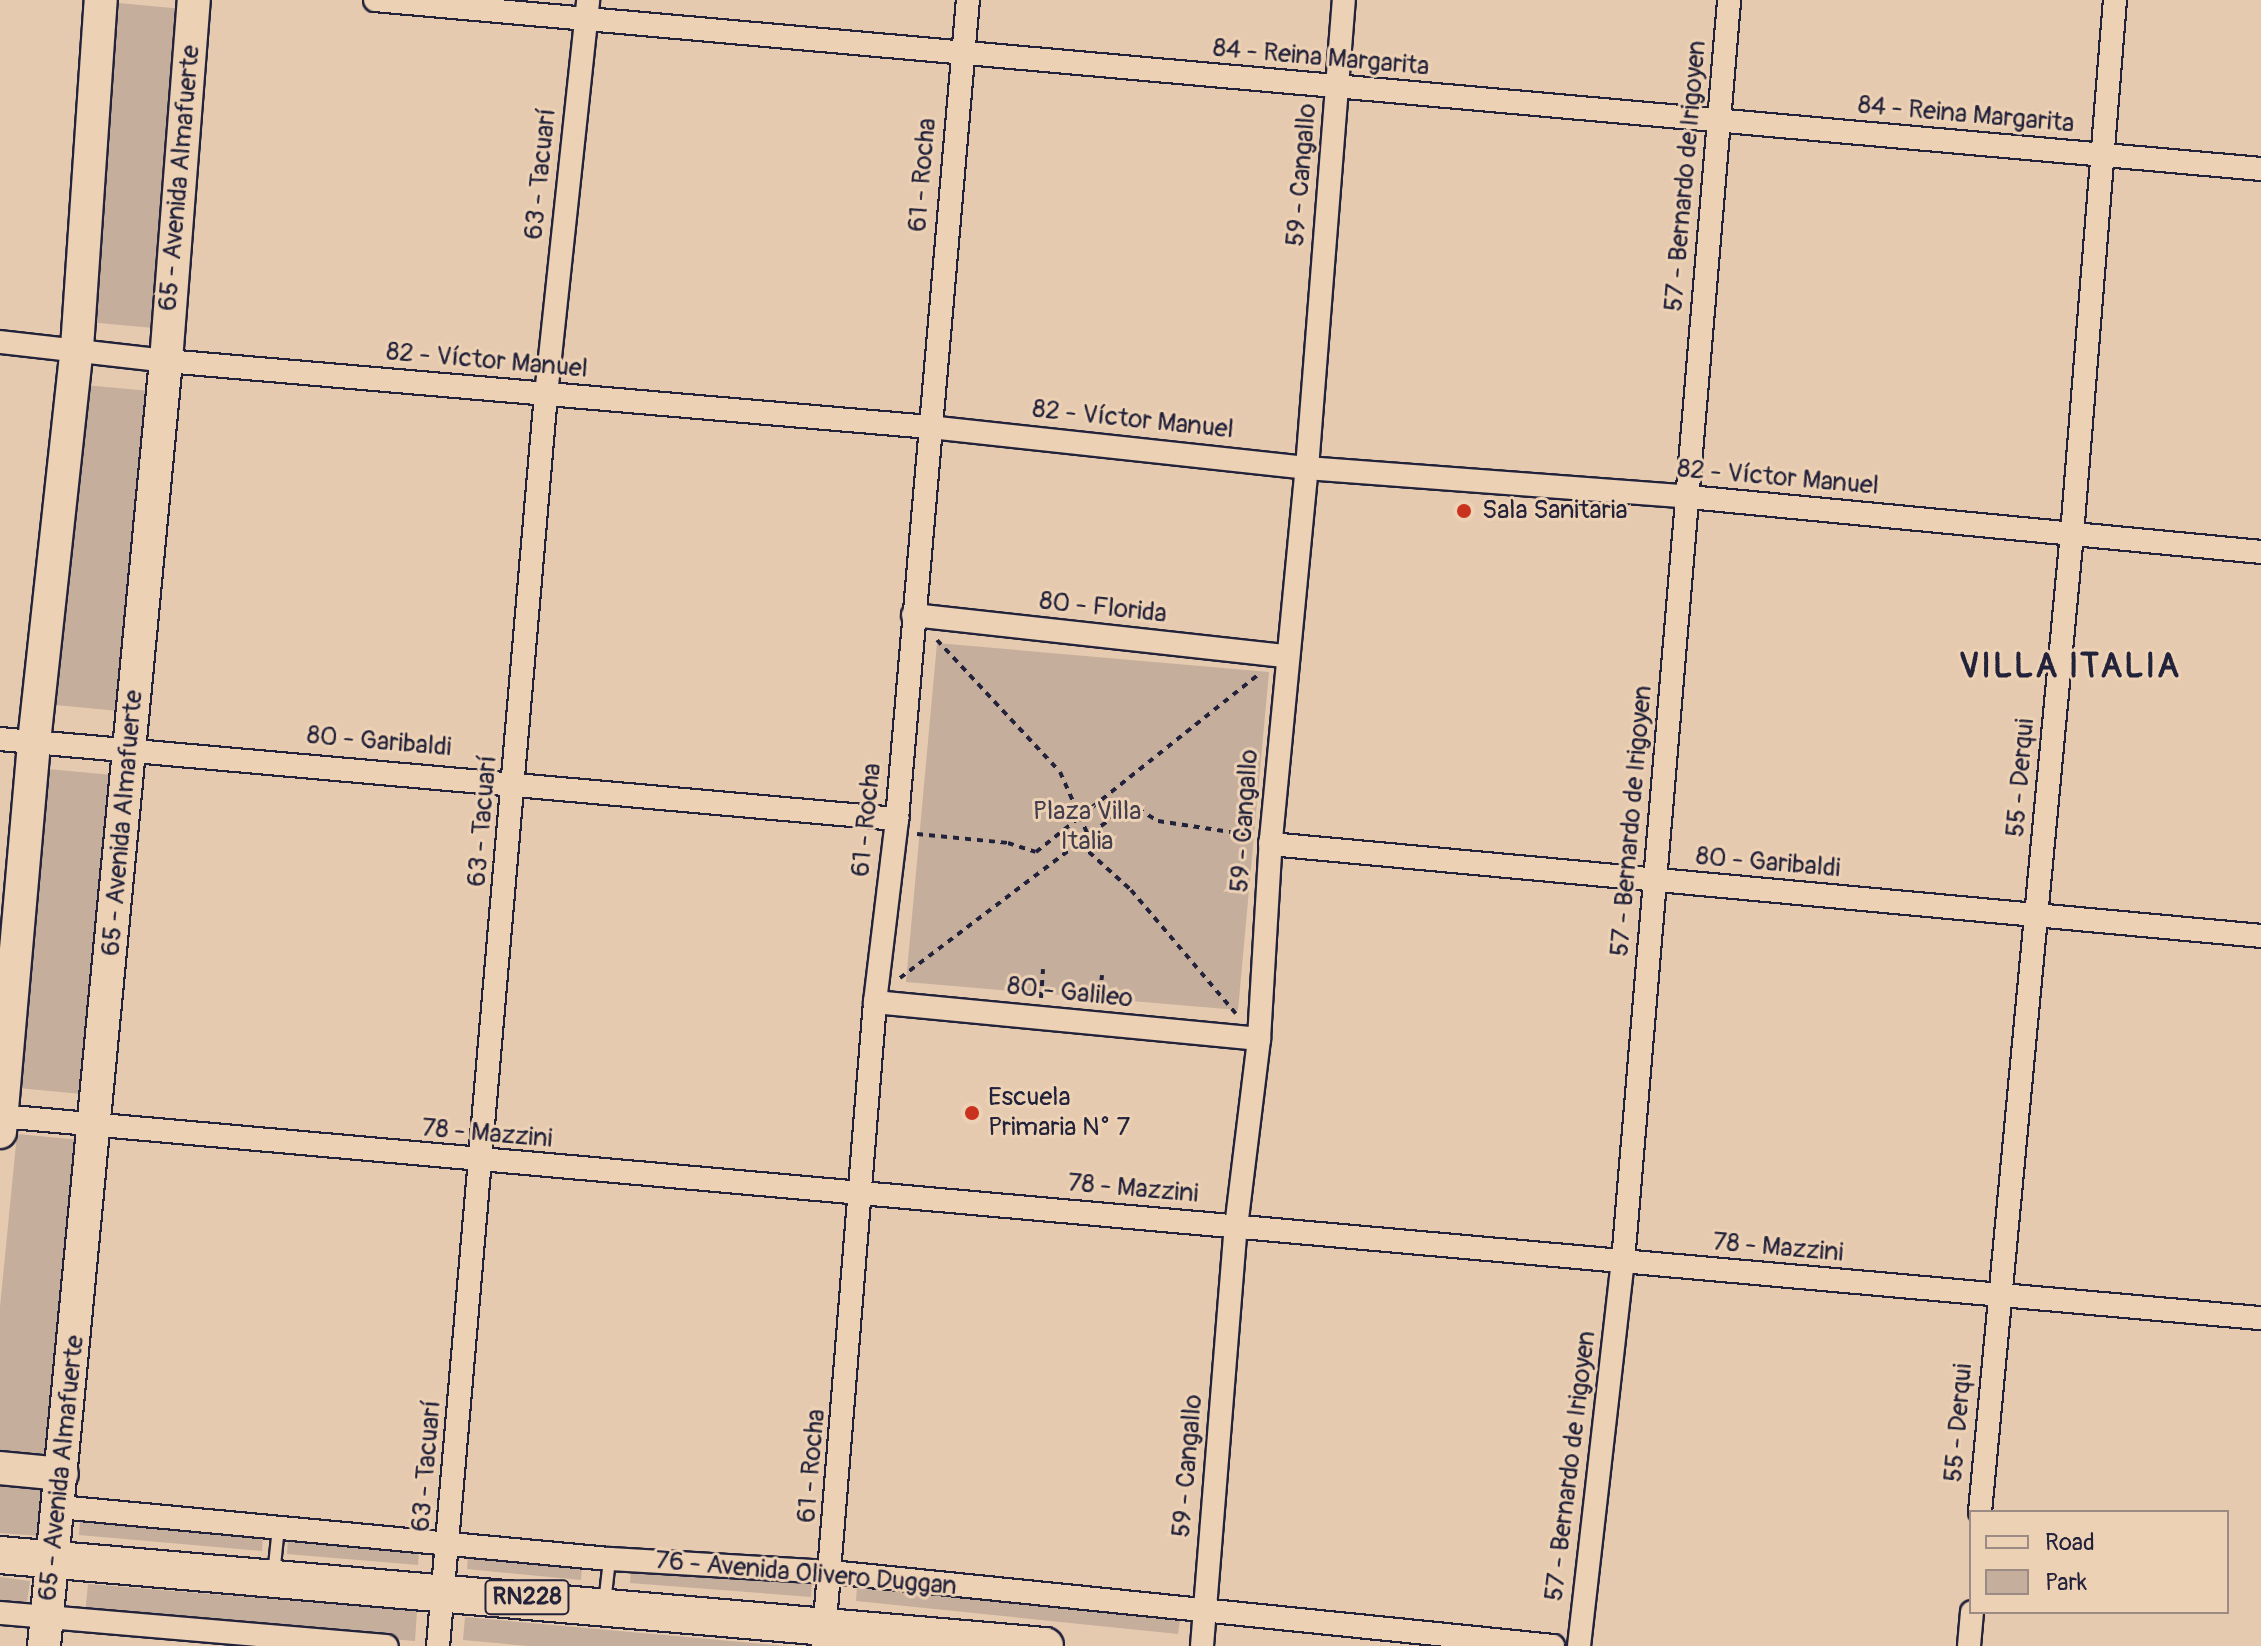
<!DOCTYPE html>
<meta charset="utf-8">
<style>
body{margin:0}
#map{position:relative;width:2261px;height:1646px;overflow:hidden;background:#e5caaf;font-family:Pangolin,sans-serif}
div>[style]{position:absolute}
.green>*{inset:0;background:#c5ae9c}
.path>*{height:4px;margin-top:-2px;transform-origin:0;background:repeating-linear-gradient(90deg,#22223b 0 6px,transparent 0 12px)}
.roads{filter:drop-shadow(2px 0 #22223b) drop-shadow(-2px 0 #22223b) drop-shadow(0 2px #22223b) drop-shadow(0 -2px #22223b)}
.service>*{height:11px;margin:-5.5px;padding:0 5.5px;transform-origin:5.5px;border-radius:5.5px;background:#edd1b4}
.minor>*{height:22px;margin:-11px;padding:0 11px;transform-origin:11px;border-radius:11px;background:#edd1b4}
.secondary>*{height:32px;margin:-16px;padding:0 16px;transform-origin:16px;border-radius:16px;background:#edd1b4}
.trunk>*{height:36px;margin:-18px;padding:0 18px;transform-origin:18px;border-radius:18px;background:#edd1b4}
.dots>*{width:22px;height:22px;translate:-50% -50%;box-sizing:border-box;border:4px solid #edd1b4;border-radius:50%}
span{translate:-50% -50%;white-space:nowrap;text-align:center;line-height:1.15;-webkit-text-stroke:6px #edd1b4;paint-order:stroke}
.shield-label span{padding:2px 6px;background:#edd1b4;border:2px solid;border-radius:6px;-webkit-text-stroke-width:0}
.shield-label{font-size:24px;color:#22223b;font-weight:700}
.street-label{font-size:26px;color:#22223b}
.poi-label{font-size:26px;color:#22223b}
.left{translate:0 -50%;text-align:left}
.park-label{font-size:26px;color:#433e4e}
.district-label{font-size:34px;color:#22223b;font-weight:700;letter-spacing:2px}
.legend{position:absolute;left:1969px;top:1510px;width:260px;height:104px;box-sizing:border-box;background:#edd1b4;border:2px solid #9c8b84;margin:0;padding:10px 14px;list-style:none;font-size:24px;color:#22223b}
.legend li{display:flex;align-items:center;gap:16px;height:40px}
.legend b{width:40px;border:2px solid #9c8b84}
</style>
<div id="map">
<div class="green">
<div style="clip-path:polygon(119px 3px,183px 9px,153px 328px,88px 322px)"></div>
<div style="clip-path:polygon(85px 385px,150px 391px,119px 711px,55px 705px)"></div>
<div style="clip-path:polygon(937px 643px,1269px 672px,1238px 1010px,906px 982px)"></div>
<div style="clip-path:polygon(48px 769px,112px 775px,82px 1094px,18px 1088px)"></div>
<div style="clip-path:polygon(17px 1134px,81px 1140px,50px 1459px,0 1455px,0 1307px)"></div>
<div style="clip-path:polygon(0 1484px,46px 1487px,42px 1536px,0 1533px)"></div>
<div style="clip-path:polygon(80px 1521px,263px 1537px,262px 1551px,79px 1535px)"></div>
<div style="clip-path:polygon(288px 1540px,419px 1550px,418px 1565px,287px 1554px)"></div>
<div style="clip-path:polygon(468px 1555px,582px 1566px,581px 1580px,467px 1569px)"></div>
<div style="clip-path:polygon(631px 1568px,812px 1582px,811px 1597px,630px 1583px)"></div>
<div style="clip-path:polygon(0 1577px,30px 1581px,26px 1609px,0 1605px)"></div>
<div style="clip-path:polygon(88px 1584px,417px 1611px,415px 1641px,85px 1614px)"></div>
<div style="clip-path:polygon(857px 1587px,1180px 1621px,1178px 1634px,856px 1601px)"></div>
<div style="clip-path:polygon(465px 1617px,786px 1646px,528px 1646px,463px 1640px)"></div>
</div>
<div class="path">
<div style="left:937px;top:640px;width:180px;rotate:47deg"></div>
<div style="left:1060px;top:772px;width:71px;rotate:66deg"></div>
<div style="left:917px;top:834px;width:91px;rotate:5.6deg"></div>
<div style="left:1008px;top:843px;width:29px;rotate:18deg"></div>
<div style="left:1036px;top:852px;width:285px;rotate:-38.6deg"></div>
<div style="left:1080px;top:844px;width:69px;rotate:42deg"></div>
<div style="left:1131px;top:890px;width:162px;rotate:49.7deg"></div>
<div style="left:900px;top:978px;width:278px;rotate:-37.1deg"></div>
<div style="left:1122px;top:810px;width:16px;rotate:-4deg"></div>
<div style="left:1138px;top:809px;width:23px;rotate:31deg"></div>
<div style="left:1158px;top:821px;width:93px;rotate:8.7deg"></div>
<div style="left:1041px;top:998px;width:29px;rotate:-86deg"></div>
<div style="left:1099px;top:1004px;width:29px;rotate:-84deg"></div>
</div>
<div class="roads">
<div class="service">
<div style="left:273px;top:1575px;width:48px;rotate:-84.1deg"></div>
<div style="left:604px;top:1603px;width:44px;rotate:-83.5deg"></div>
</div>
<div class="minor">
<div style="left:375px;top:0;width:1894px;rotate:5.12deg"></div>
<div style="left:0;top:342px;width:167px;rotate:6.5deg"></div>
<div style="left:166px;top:361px;width:767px;rotate:4.94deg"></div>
<div style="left:930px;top:427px;width:379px;rotate:6.2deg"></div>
<div style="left:1307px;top:468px;width:383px;rotate:4.3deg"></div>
<div style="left:1689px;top:497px;width:575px;rotate:5.49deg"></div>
<div style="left:913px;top:615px;width:376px;rotate:6.3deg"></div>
<div style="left:0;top:739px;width:901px;rotate:5.1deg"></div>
<div style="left:1270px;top:844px;width:995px;rotate:5.3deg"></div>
<div style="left:875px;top:1002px;width:386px;rotate:5.5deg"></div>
<div style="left:0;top:1116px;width:2270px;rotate:5.11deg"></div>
<div style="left:59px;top:1507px;width:552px;rotate:5.4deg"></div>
<div style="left:609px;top:1559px;width:222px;rotate:3.4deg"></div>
<div style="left:831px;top:1572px;width:726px;rotate:5.85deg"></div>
<div style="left:1980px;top:1512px;width:982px;rotate:-84.63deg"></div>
<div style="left:2072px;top:534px;width:536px;rotate:-85.4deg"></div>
<div style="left:0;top:1613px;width:388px;rotate:4.9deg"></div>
<div style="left:438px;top:1646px;width:1256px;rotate:-85.07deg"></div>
<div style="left:546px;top:395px;width:397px;rotate:-83.9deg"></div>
<div style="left:823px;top:1646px;width:646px;rotate:-85.38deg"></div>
<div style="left:875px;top:1002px;width:184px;rotate:-83.1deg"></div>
<div style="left:897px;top:819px;width:822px;rotate:-85.05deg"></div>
<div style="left:1202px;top:1646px;width:420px;rotate:-85.4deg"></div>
<div style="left:1236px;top:1227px;width:189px;rotate:-83deg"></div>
<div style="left:1259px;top:1039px;width:200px;rotate:-86.6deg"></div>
<div style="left:1271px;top:839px;width:373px;rotate:-84.5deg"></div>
<div style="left:1307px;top:468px;width:469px;rotate:-85.5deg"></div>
<div style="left:1579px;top:1646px;width:388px;rotate:-83.5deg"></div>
<div style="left:1623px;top:1261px;width:1265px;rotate:-85.19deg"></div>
<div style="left:1969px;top:1646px;width:34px;rotate:-85deg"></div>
</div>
<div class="secondary">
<div style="left:0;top:1132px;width:391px;rotate:-85deg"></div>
<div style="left:34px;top:742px;width:396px;rotate:-83.8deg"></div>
<div style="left:77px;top:348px;width:349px;rotate:-86.1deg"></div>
<div style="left:0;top:1468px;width:62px;rotate:5.5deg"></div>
<div style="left:44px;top:1646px;width:1291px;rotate:-84.58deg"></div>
<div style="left:166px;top:361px;width:362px;rotate:-85.6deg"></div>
</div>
<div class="trunk">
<div style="left:0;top:1555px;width:1049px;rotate:4.98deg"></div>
</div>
</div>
<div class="dots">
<div style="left:1464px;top:511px;background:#c8321e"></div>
<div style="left:972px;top:1113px;background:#c8321e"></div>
</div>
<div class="shield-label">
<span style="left:527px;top:1597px">RN228</span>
</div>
<div class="street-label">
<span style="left:1321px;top:58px;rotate:5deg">84 - Reina Margarita</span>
<span style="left:1966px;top:115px;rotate:5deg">84 - Reina Margarita</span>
<span style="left:541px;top:174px;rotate:-84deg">63 - Tacuarí</span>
<span style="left:923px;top:175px;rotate:-85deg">61 - Rocha</span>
<span style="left:1302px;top:175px;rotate:-85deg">59 - Cangallo</span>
<span style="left:1686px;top:176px;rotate:-85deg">57 - Bernardo de Irigoyen</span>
<span style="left:180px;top:178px;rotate:-85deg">65 - Avenida Almafuerte</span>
<span style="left:487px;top:361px;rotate:5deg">82 - Víctor Manuel</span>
<span style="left:1133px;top:420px;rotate:6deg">82 - Víctor Manuel</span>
<span style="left:1778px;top:478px;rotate:5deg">82 - Víctor Manuel</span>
<span style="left:1103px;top:608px;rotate:6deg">80 - Florida</span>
<span style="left:379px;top:742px;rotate:5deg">80 - Garibaldi</span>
<span style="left:2021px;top:778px;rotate:-85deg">55 - Derqui</span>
<span style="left:867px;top:820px;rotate:-84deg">61 - Rocha</span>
<span style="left:483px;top:821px;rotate:-85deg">63 - Tacuarí</span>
<span style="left:1245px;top:821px;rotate:-86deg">59 - Cangallo</span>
<span style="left:1632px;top:821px;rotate:-85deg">57 - Bernardo de Irigoyen</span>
<span style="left:123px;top:823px;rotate:-85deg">65 - Avenida Almafuerte</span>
<span style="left:1768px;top:863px;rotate:5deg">80 - Garibaldi</span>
<span style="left:1070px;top:993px;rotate:6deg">80 - Galileo</span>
<span style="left:487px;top:1134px;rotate:5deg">78 - Mazzini</span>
<span style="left:1133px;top:1189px;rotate:5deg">78 - Mazzini</span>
<span style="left:1778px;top:1248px;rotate:5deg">78 - Mazzini</span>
<span style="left:1959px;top:1423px;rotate:-85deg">55 - Derqui</span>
<span style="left:427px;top:1466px;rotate:-85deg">63 - Tacuarí</span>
<span style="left:812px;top:1466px;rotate:-85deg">61 - Rocha</span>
<span style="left:1188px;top:1466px;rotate:-85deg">59 - Cangallo</span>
<span style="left:1571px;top:1466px;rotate:-83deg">57 - Bernardo de Irigoyen</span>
<span style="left:62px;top:1468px;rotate:-84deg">65 - Avenida Almafuerte</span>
<span style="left:806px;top:1574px;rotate:5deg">76 - Avenida Olivero Duggan</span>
</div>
<div class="poi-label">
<span class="left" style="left:1482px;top:511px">Sala Sanitaria</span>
<span class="left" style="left:988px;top:1113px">Escuela<br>Primaria N° 7</span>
</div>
<div class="park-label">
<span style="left:1087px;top:827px">Plaza Villa<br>Italia</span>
</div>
<div class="district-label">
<span style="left:2070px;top:667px">VILLA ITALIA</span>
</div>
<ul class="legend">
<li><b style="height:10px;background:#edd1b4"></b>Road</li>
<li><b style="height:22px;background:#c5ae9c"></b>Park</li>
</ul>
</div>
